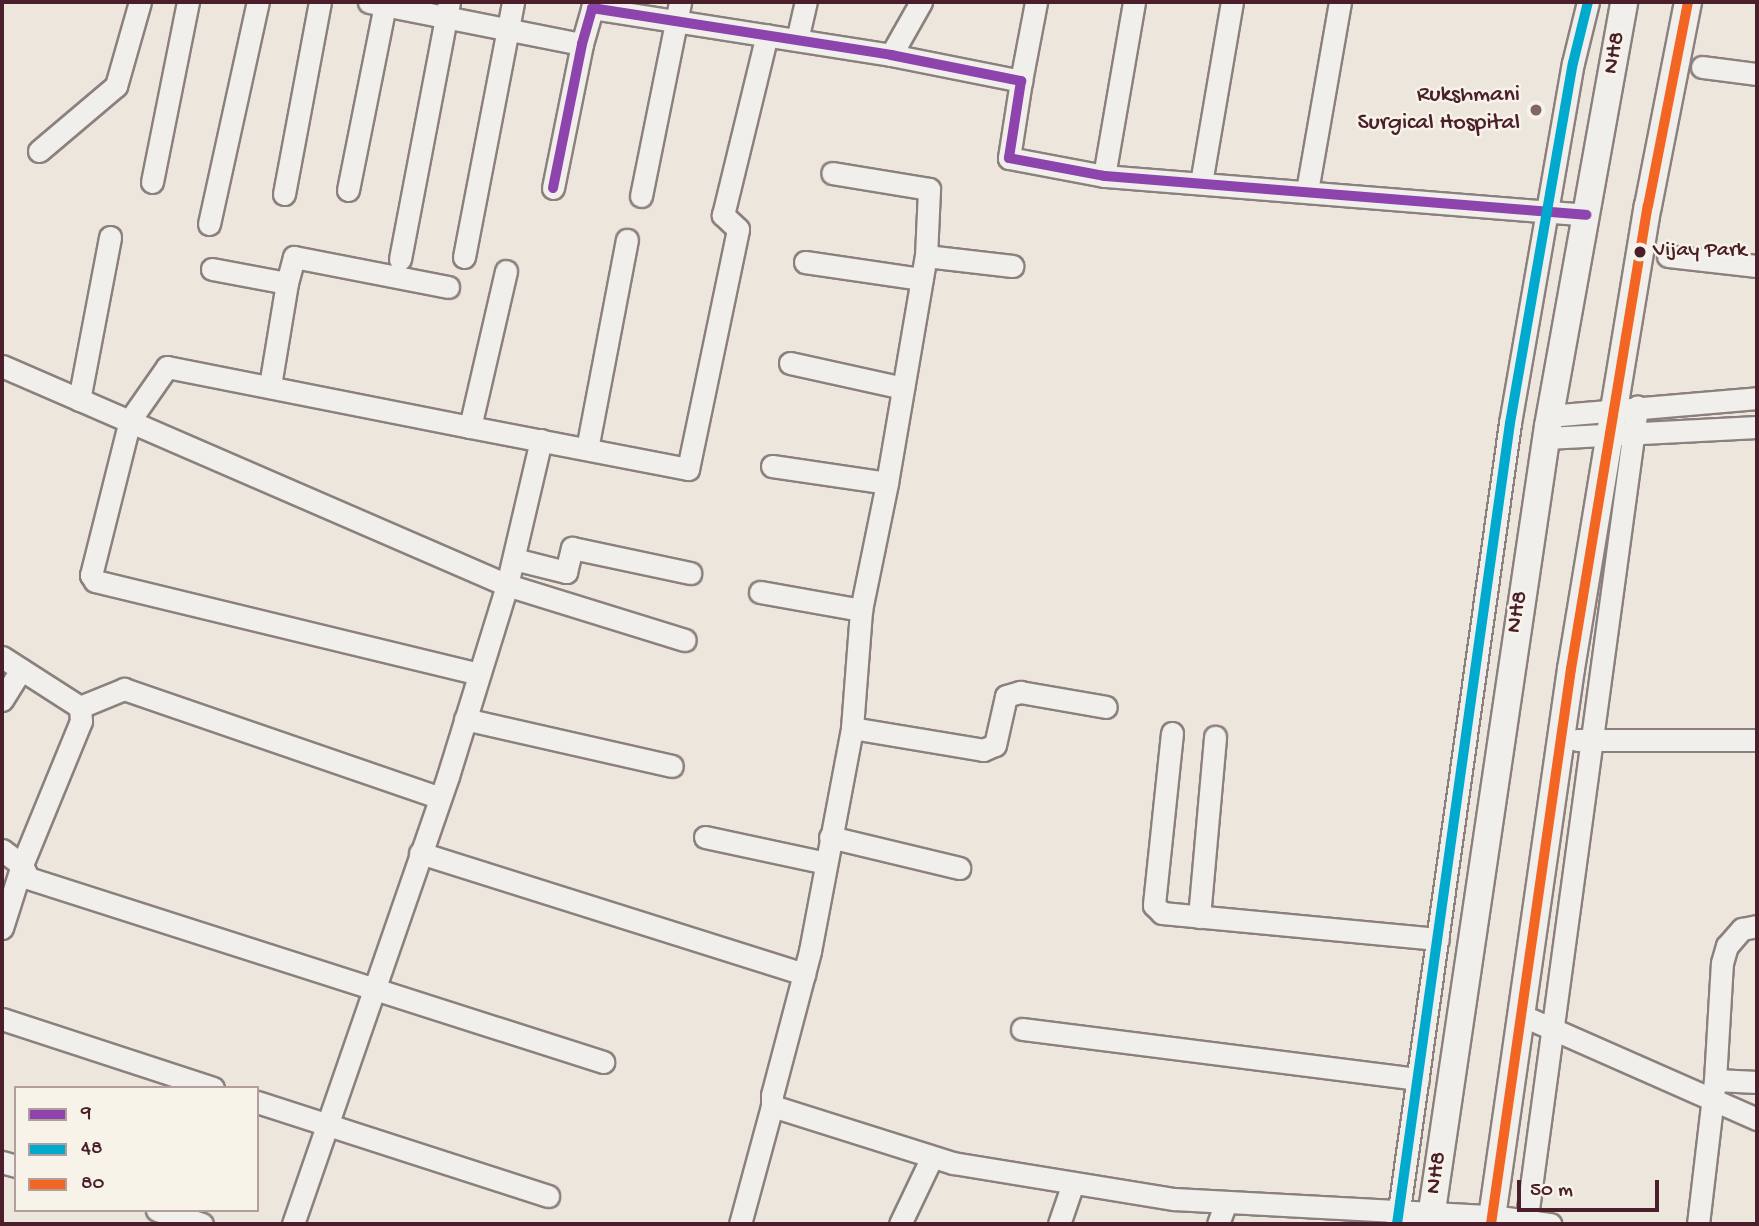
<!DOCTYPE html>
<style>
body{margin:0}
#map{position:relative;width:1759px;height:1226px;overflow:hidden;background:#ede6dd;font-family:"Gochi Hand",sans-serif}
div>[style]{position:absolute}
.roads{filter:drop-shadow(2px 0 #8c807e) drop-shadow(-2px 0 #8c807e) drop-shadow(0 2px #8c807e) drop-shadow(0 -2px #8c807e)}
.minor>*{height:21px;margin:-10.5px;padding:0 10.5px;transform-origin:10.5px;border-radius:10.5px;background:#f1efeb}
.major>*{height:26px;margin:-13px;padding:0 13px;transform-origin:13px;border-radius:13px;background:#f1efeb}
.bus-1>*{height:10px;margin:-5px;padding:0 5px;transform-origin:5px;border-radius:5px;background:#8e44ad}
.bus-2>*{height:10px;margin:-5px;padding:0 5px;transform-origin:5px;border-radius:5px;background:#00a9ce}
.bus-3>*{height:10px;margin:-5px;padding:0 5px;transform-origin:5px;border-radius:5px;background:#f26522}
.dots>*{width:19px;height:19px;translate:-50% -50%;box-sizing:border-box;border:4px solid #f7f3e8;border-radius:50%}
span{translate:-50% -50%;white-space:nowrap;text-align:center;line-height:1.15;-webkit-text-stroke:5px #f7f3e8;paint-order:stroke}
.bus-label{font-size:22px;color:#4a1f2b}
.left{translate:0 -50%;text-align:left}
.street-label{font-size:24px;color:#4a1f2b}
.poi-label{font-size:24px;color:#4a1f2b}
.right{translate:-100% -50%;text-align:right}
.frame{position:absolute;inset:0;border:4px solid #4a1f2b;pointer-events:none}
.legend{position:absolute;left:14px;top:1086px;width:245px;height:126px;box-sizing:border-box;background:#f7f3e8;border:2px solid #b29e9c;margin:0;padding:9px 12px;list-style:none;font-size:21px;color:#4a1f2b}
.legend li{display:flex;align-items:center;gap:14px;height:35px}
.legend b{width:35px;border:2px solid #b29e9c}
.scale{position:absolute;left:1517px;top:1180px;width:142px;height:32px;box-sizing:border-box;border:4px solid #4a1f2b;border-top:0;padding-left:9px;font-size:21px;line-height:24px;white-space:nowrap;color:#4a1f2b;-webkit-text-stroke:5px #f7f3e8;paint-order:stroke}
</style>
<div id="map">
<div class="roads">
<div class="minor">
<div style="left:369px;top:2px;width:217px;rotate:11.2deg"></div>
<div style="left:797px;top:40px;width:39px;rotate:-77deg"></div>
<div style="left:891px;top:55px;width:61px;rotate:-60.5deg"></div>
<div style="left:1702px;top:67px;width:55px;rotate:7.3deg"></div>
<div style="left:1021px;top:81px;width:80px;rotate:-79.2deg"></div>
<div style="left:39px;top:151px;width:101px;rotate:-40.2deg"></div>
<div style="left:116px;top:86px;width:87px;rotate:-74.1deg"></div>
<div style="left:1104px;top:176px;width:177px;rotate:-80.2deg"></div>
<div style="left:152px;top:182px;width:184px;rotate:-78.7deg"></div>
<div style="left:1201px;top:183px;width:184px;rotate:-80.3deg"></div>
<div style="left:553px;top:188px;width:147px;rotate:-78.6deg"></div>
<div style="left:582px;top:44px;width:37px;rotate:-74deg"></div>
<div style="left:592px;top:8px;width:303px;rotate:8.9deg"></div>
<div style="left:891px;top:55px;width:133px;rotate:11.3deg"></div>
<div style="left:1021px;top:81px;width:78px;rotate:98.9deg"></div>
<div style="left:1009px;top:158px;width:97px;rotate:10.7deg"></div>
<div style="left:1104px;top:176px;width:484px;rotate:4.6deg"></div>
<div style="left:348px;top:190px;width:189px;rotate:-78.7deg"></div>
<div style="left:1307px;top:191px;width:192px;rotate:-80.1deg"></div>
<div style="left:284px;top:194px;width:195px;rotate:-79.4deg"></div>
<div style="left:641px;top:196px;width:198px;rotate:-78.6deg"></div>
<div style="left:209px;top:224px;width:227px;rotate:-77.6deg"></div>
<div style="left:926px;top:256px;width:87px;rotate:6.6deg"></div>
<div style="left:1668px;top:256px;width:90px;rotate:6.4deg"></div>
<div style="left:464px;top:257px;width:260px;rotate:-79.1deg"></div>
<div style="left:400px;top:259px;width:262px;rotate:-79.2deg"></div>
<div style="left:805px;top:262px;width:118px;rotate:8.3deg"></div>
<div style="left:212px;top:269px;width:76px;rotate:10.6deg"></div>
<div style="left:287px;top:283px;width:104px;rotate:99.4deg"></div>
<div style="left:506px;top:271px;width:160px;rotate:103deg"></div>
<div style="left:470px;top:427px;width:222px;rotate:10.9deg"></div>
<div style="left:688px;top:469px;width:245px;rotate:-78.2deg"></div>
<div style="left:738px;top:229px;width:21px;rotate:-137deg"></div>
<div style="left:723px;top:215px;width:185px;rotate:-76.3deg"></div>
<div style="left:287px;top:283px;width:27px;rotate:-75deg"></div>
<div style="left:294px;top:257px;width:157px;rotate:11deg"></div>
<div style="left:790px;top:363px;width:116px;rotate:12.5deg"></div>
<div style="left:2px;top:366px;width:550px;rotate:23.44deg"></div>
<div style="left:507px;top:585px;width:149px;rotate:-76.8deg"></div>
<div style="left:79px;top:400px;width:166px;rotate:-79.2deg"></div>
<div style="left:1549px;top:416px;width:209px;rotate:-4.9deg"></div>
<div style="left:470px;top:427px;width:309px;rotate:-168.8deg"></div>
<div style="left:167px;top:367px;width:65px;rotate:124.9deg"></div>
<div style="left:130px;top:420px;width:160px;rotate:104.1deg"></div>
<div style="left:91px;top:575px;width:7px;rotate:56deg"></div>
<div style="left:95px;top:581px;width:395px;rotate:13.6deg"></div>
<div style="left:1546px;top:438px;width:211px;rotate:-3deg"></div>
<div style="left:587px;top:449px;width:213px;rotate:-79.2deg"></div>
<div style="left:772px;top:466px;width:116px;rotate:8.4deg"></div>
<div style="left:514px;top:559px;width:54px;rotate:14deg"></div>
<div style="left:566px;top:572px;width:25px;rotate:-76deg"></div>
<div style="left:572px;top:548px;width:121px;rotate:12deg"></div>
<div style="left:760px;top:592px;width:103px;rotate:10.1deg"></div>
<div style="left:2px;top:657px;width:93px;rotate:32.7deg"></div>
<div style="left:80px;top:707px;width:14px;rotate:86deg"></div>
<div style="left:81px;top:721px;width:156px;rotate:112.3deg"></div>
<div style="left:22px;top:865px;width:14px;rotate:65deg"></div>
<div style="left:28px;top:878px;width:604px;rotate:17.74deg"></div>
<div style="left:2px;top:700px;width:36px;rotate:-58deg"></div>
<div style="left:80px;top:707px;width:48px;rotate:-22.2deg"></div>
<div style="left:124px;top:689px;width:334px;rotate:19deg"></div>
<div style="left:465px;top:719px;width:212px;rotate:12.8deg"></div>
<div style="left:852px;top:728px;width:133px;rotate:9.5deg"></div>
<div style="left:983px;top:750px;width:13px;rotate:-23deg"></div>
<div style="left:995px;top:745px;width:50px;rotate:-77.3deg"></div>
<div style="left:1006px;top:696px;width:15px;rotate:-16deg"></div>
<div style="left:1020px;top:692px;width:87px;rotate:9.9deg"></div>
<div style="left:1172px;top:733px;width:173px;rotate:96deg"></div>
<div style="left:1154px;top:905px;width:11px;rotate:45deg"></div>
<div style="left:1162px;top:913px;width:277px;rotate:5.4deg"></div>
<div style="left:1577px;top:740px;width:180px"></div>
<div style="left:705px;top:837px;width:124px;rotate:12.1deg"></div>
<div style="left:830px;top:837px;width:133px;rotate:13.5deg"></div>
<div style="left:2px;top:850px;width:25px;rotate:37deg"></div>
<div style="left:22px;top:865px;width:66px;rotate:107.6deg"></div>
<div style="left:420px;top:853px;width:403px;rotate:17.5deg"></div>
<div style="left:1199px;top:917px;width:181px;rotate:-84.9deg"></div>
<div style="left:1521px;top:1015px;width:258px;rotate:23.8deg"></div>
<div style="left:2px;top:1019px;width:222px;rotate:18.1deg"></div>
<div style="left:1022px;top:1029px;width:399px;rotate:7.2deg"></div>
<div style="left:1715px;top:1080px;width:42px;rotate:2.7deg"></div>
<div style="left:257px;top:1102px;width:306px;rotate:17.9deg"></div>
<div style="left:772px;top:1106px;width:11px;rotate:-90deg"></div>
<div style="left:772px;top:1095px;width:149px;rotate:-75.2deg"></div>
<div style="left:810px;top:951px;width:227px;rotate:-79.3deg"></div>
<div style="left:852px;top:728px;width:118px;rotate:-85.6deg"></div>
<div style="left:861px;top:610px;width:130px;rotate:-78.4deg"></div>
<div style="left:887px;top:483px;width:230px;rotate:-80.3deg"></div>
<div style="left:926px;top:256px;width:67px;rotate:-87.4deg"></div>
<div style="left:929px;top:189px;width:98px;rotate:-170.6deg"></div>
<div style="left:2px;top:1162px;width:15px;rotate:16deg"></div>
<div style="left:157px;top:1210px;width:47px;rotate:17.3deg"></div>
<div style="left:293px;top:1224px;width:474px;rotate:-70.9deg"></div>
<div style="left:448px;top:776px;width:200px;rotate:-72.8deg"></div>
<div style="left:507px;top:585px;width:186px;rotate:17.2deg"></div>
<div style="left:740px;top:1224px;width:122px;rotate:-74.8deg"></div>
<div style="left:772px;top:1106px;width:190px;rotate:17.5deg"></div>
<div style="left:953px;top:1163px;width:224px;rotate:9.3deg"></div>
<div style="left:1174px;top:1199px;width:318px;rotate:3.1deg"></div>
<div style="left:1492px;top:1216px;width:59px;rotate:7.9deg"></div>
<div style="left:900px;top:1224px;width:74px;rotate:-64.5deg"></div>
<div style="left:1059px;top:1224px;width:43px;rotate:-71.1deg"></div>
<div style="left:1218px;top:1224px;width:23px;rotate:-70deg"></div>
<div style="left:1397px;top:1224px;width:809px;rotate:-81.97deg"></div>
<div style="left:1510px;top:423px;width:365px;rotate:-80.1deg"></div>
<div style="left:1573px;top:63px;width:63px;rotate:-76.2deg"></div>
<div style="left:1526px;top:1224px;width:825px;rotate:-82.26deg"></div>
<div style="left:1698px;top:1224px;width:145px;rotate:-83.3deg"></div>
<div style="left:1715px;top:1080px;width:117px;rotate:-86.6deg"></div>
<div style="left:1722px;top:963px;width:18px;rotate:-74deg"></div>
<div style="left:1727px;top:946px;width:23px;rotate:-49deg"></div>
<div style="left:1742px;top:929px;width:15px;rotate:-11deg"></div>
</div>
<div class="major">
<div style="left:1430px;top:1224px;width:807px;rotate:-81.59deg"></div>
<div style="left:1548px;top:426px;width:431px;rotate:-79.8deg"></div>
<div style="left:1491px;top:1224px;width:561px;rotate:-81.8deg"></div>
<div style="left:1571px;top:669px;width:469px;rotate:-80.6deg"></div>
<div style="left:1648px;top:206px;width:208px;rotate:-78.9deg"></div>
</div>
</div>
<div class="bus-1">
<div style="left:553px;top:188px;width:147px;rotate:-78.6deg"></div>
<div style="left:582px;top:44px;width:37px;rotate:-74deg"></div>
<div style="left:592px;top:8px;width:303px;rotate:8.9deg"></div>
<div style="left:891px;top:55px;width:133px;rotate:11.3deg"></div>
<div style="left:1021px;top:81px;width:78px;rotate:98.9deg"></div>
<div style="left:1009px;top:158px;width:97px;rotate:10.7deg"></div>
<div style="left:1104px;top:176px;width:484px;rotate:4.6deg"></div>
</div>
<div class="bus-2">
<div style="left:1397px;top:1224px;width:809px;rotate:-81.97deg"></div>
<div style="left:1510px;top:423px;width:365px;rotate:-80.1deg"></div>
<div style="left:1573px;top:63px;width:63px;rotate:-76.2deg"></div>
</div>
<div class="bus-3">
<div style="left:1491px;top:1224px;width:561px;rotate:-81.8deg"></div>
<div style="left:1571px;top:669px;width:469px;rotate:-80.6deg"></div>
<div style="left:1648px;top:206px;width:208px;rotate:-78.9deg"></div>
</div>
<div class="dots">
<div style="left:1536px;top:110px;background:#836569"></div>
<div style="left:1640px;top:252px;background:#4a1f2b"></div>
</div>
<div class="bus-label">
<span class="left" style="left:1653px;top:252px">Vijay Park</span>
</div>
<div class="street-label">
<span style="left:1615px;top:53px;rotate:-80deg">NH8</span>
<span style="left:1518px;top:612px;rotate:-81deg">NH8</span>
<span style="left:1437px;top:1173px;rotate:-82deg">NH8</span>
</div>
<div class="poi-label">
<span class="right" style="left:1520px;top:110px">Rukshmani<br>Surgical Hospital</span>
</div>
<div class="frame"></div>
<ul class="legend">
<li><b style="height:9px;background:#8e44ad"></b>9</li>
<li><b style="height:9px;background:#00a9ce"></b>48</li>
<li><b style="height:9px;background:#f26522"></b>80</li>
</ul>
<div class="scale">50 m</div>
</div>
